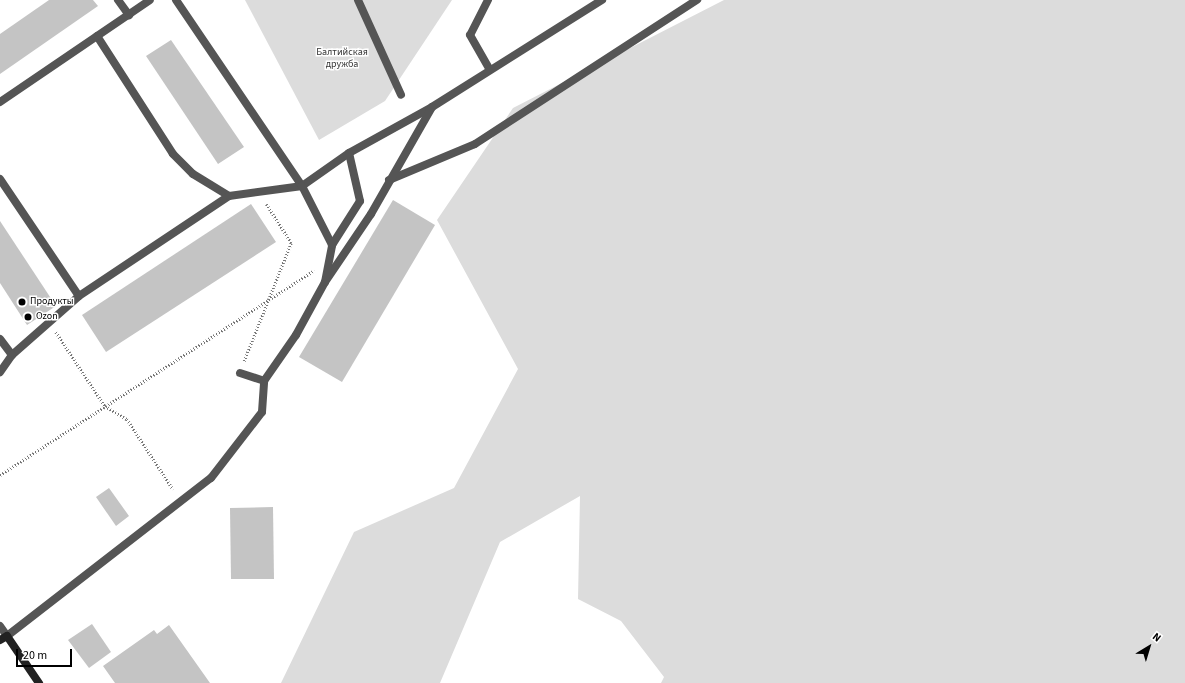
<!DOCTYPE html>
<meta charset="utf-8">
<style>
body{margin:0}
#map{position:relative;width:1185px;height:683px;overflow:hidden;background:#fff;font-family:"Source Sans 3",sans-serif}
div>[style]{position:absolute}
.green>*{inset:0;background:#dcdcdc}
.building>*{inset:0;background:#c4c4c4}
.path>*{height:2.5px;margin-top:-1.25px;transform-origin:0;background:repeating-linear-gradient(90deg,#777 0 1px,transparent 0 3px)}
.lane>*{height:8px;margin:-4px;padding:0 4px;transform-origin:4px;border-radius:4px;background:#555}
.street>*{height:8px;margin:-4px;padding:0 4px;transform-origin:4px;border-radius:4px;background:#555}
.secondary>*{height:8px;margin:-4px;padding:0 4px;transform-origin:4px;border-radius:4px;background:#222}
.dots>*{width:11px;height:11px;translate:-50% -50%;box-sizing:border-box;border:2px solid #fff;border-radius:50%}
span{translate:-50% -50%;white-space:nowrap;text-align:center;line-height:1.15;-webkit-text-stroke:3px #fff;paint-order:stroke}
.park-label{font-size:10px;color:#333}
.poi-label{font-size:10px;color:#000}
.left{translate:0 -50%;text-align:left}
.north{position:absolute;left:1129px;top:627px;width:40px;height:40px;-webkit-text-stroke:3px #fff;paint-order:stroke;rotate:38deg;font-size:11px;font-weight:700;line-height:16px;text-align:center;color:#000}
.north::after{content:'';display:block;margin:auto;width:14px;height:18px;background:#000;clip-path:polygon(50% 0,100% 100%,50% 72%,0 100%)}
.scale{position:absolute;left:16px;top:649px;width:56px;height:18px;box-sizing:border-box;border:2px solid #000;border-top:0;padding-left:5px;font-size:12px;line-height:14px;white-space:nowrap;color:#000;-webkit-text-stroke:3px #fff;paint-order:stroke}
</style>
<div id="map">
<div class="green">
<div style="clip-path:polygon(245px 0,452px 0,385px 101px,319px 140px)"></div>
<div style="clip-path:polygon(724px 0,1185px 0,1185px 683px,661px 683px,664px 677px,621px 621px,578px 599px,580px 496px,500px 542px,440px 683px,281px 683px,354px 532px,454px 488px,518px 369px,437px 220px,513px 108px)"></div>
</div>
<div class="building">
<div style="clip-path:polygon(49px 0,93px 0,98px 6px,0 74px,0 34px)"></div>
<div style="clip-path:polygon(171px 40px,244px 147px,218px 164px,146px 56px)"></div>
<div style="clip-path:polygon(393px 200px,435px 225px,342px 382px,299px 357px)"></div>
<div style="clip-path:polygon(251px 204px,276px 242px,106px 352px,82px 315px)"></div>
<div style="clip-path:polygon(0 221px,56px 306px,27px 325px,0 283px)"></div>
<div style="clip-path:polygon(109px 488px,129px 516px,116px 526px,96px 497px)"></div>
<div style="clip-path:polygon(273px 507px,274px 579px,231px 579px,230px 508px)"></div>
<div style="clip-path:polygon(92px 624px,111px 652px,89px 668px,68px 640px)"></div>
<div style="clip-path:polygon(169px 625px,210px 683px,115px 683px,103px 666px,154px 630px,157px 634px)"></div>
</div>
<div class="path">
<div style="left:56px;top:332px;width:89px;rotate:56.5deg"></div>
<div style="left:105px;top:406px;width:26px;rotate:31deg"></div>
<div style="left:127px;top:419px;width:84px;rotate:56.7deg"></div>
<div style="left:244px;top:361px;width:127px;rotate:-68.3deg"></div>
<div style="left:291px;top:243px;width:46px;rotate:-122.7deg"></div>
<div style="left:0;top:475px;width:375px;rotate:-33.1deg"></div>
</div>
<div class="lane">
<div style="left:118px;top:0;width:19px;rotate:54deg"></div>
<div style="left:358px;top:0;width:104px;rotate:65.6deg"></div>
<div style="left:488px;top:0;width:39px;rotate:117deg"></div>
<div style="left:470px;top:35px;width:40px;rotate:60.3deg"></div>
<div style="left:97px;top:36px;width:140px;rotate:57.2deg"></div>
<div style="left:173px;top:154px;width:28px;rotate:45deg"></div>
<div style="left:193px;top:174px;width:42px;rotate:31.4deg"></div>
<div style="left:0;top:102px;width:181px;rotate:-34.2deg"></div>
<div style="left:349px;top:153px;width:95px;rotate:-29deg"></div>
<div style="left:432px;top:107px;width:201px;rotate:-32.2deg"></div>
<div style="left:0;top:179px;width:141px;rotate:56deg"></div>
<div style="left:389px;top:180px;width:93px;rotate:-22.7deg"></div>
<div style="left:475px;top:144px;width:265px;rotate:-33deg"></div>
<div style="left:325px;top:282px;width:82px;rotate:-55.9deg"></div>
<div style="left:371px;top:214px;width:123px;rotate:-60.3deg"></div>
<div style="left:12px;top:355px;width:89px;rotate:-41.4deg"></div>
<div style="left:79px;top:296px;width:180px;rotate:-33.7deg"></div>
<div style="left:229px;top:196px;width:74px;rotate:-7.8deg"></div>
<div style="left:240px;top:373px;width:25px;rotate:18deg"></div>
</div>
<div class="street">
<div style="left:176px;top:0;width:225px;rotate:55.9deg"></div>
<div style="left:0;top:339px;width:20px;rotate:53deg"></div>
<div style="left:12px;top:355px;width:21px;rotate:125deg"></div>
<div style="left:0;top:626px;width:12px;rotate:55deg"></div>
<div style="left:7px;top:636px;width:258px;rotate:-37.8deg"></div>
<div style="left:211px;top:478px;width:83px;rotate:-52.3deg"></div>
<div style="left:262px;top:412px;width:31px;rotate:-86deg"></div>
<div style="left:264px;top:381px;width:56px;rotate:-55.2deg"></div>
<div style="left:296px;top:335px;width:60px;rotate:-61.3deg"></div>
<div style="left:325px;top:282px;width:38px;rotate:-79deg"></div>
<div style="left:332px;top:245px;width:52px;rotate:-57.5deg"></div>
<div style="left:360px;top:201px;width:49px;rotate:-102.9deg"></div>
<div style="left:349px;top:153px;width:57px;rotate:144.9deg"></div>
<div style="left:302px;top:186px;width:66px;rotate:63deg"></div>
</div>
<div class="secondary">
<div style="left:0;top:640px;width:8px;rotate:-30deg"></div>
<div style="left:7px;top:636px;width:57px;rotate:55.8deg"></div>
</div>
<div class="dots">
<div style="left:22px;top:302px;background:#000"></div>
<div style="left:28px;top:317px;background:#000"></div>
</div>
<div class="park-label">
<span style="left:342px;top:58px">Балтийская<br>дружба</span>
</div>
<div class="poi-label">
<span class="left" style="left:30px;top:302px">Продукты</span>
<span class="left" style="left:36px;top:317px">Ozon</span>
</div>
<div class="north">N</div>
<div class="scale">20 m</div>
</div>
